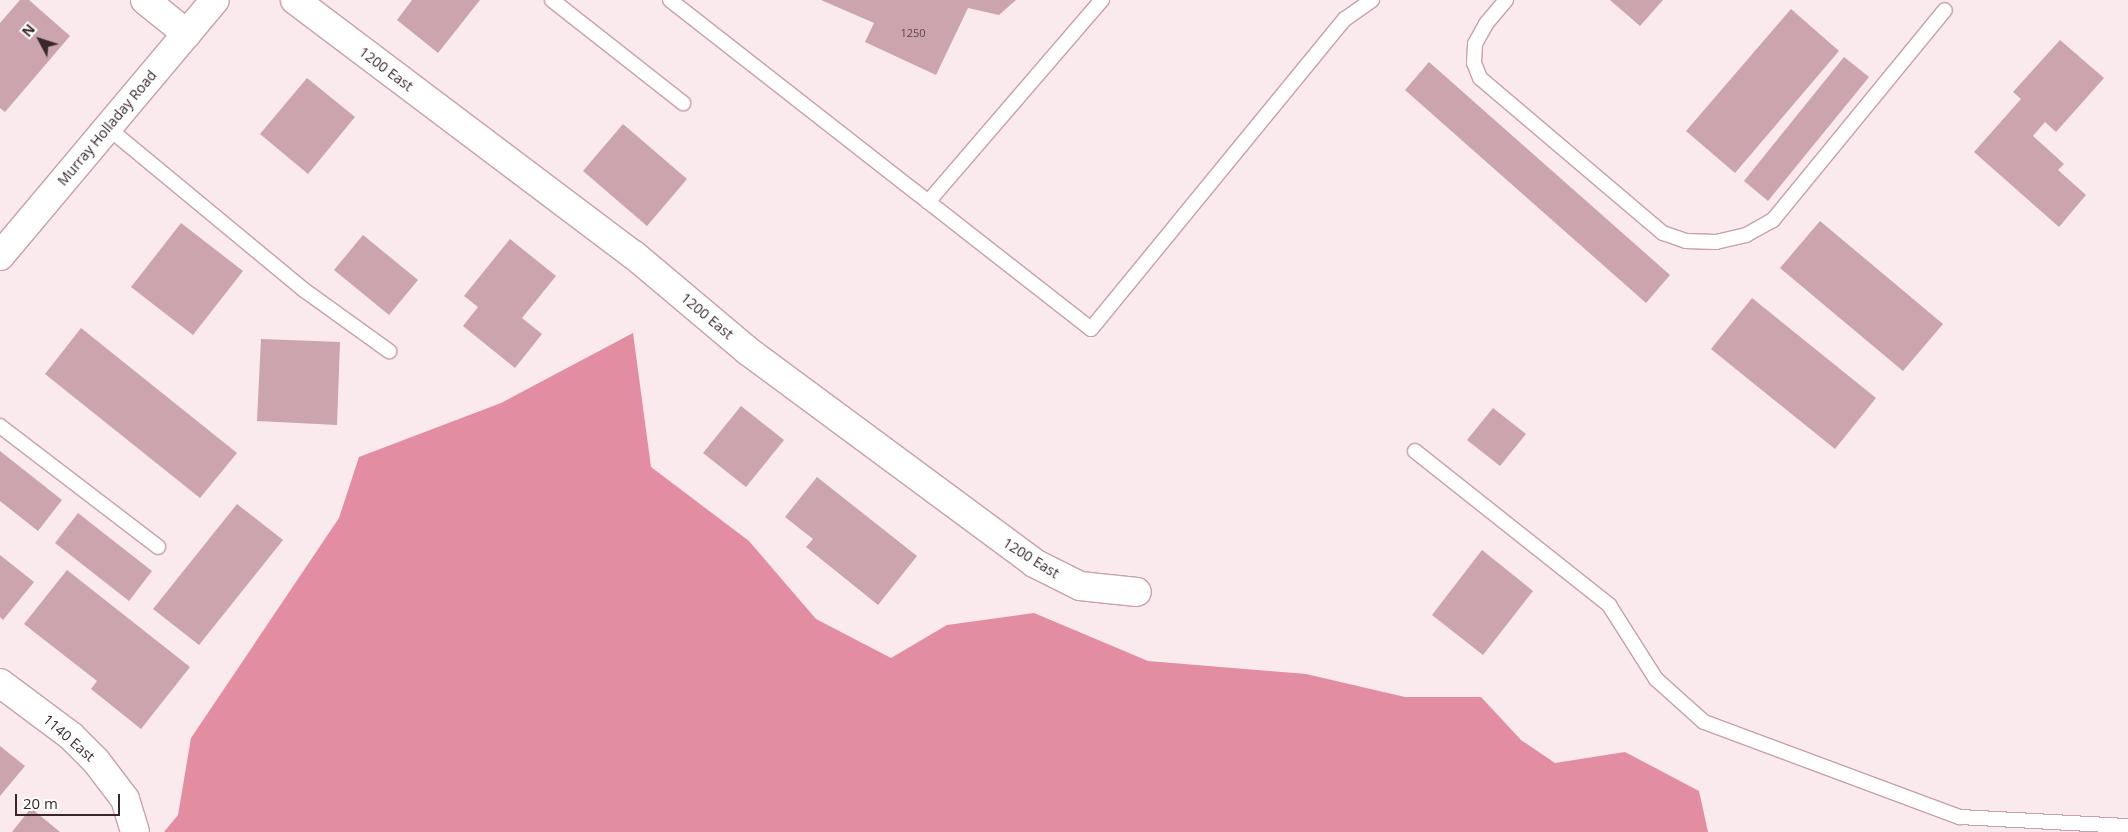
<!DOCTYPE html>
<style>
body{margin:0}
#map{position:relative;width:2128px;height:832px;overflow:hidden;background:#fae9ed;font-family:"Open Sans",sans-serif}
div>[style]{position:absolute}
.forest>*{inset:0;background:#e38da3}
.building>*{inset:0;background:#cca4ad}
.roads{filter:drop-shadow(1px 0 #c8a1a9) drop-shadow(-1px 0 #c8a1a9) drop-shadow(0 1px #c8a1a9) drop-shadow(0 -1px #c8a1a9)}
.service>*{height:14px;margin:-7px;padding:0 7px;transform-origin:7px;border-radius:7px;background:#fff}
.minor>*{height:28px;margin:-14px;padding:0 14px;transform-origin:14px;border-radius:14px;background:#fff}
.secondary>*{height:28px;margin:-14px;padding:0 14px;transform-origin:14px;border-radius:14px;background:#fff}
span{translate:-50% -50%;white-space:nowrap;text-align:center;line-height:1.15;-webkit-text-stroke:4px #fff;paint-order:stroke}
.number-label{font-size:11px;color:#5d474c}
.number-label span{-webkit-text-stroke-width:0}
.street-label{font-size:14px;color:#38282c}
.north{position:absolute;left:15px;top:15px;width:50px;height:50px;-webkit-text-stroke:4px #fff;paint-order:stroke;rotate:310deg;font-size:14px;font-weight:700;line-height:20px;text-align:center;color:#38282c}
.north::after{content:'';display:block;margin:auto;width:18px;height:22px;background:#38282c;clip-path:polygon(50% 0,100% 100%,50% 72%,0 100%)}
.scale{position:absolute;left:15px;top:794px;width:105px;height:22px;box-sizing:border-box;border:2px solid #38282c;border-top:0;padding-left:6px;font-size:15px;line-height:18px;white-space:nowrap;color:#38282c;-webkit-text-stroke:4px #fff;paint-order:stroke}
</style>
<div id="map">
<div class="forest">
<div style="clip-path:polygon(633px 333px,651px 467px,749px 541px,816px 619px,891px 658px,947px 625px,1034px 613px,1148px 661px,1306px 674px,1405px 697px,1481px 697px,1521px 740px,1555px 763px,1625px 752px,1699px 791px,1708px 832px,164px 832px,178px 815px,191px 738px,339px 518px,359px 457px,501px 403px)"></div>
</div>
<div class="building">
<div style="clip-path:polygon(20px 0,29px 0,70px 36px,5px 112px,0 108px,0 23px)"></div>
<div style="clip-path:polygon(412px 0,480px 0,438px 53px,397px 20px)"></div>
<div style="clip-path:polygon(821px 0,1016px 0,999px 15px,968px 8px,936px 75px,865px 42px,874px 23px)"></div>
<div style="clip-path:polygon(1610px 0,1663px 0,1640px 26px)"></div>
<div style="clip-path:polygon(1791px 9px,1839px 51px,1735px 173px,1686px 131px)"></div>
<div style="clip-path:polygon(2060px 40px,2104px 78px,2056px 132px,2045px 122px,2033px 136px,2064px 164px,2058px 170px,2086px 195px,2059px 227px,1974px 152px,2021px 99px,2013px 92px)"></div>
<div style="clip-path:polygon(1844px 57px,1869px 77px,1768px 201px,1744px 181px)"></div>
<div style="clip-path:polygon(1429px 62px,1670px 275px,1646px 303px,1405px 90px)"></div>
<div style="clip-path:polygon(307px 78px,355px 117px,308px 174px,260px 134px)"></div>
<div style="clip-path:polygon(623px 124px,687px 179px,647px 226px,583px 171px)"></div>
<div style="clip-path:polygon(1820px 221px,1943px 324px,1903px 371px,1780px 268px)"></div>
<div style="clip-path:polygon(181px 223px,243px 271px,193px 335px,131px 287px)"></div>
<div style="clip-path:polygon(363px 235px,418px 280px,389px 315px,334px 270px)"></div>
<div style="clip-path:polygon(510px 239px,556px 276px,522px 318px,542px 334px,515px 368px,463px 326px,478px 307px,464px 296px)"></div>
<div style="clip-path:polygon(1752px 298px,1876px 398px,1835px 449px,1711px 349px)"></div>
<div style="clip-path:polygon(81px 328px,237px 453px,200px 498px,45px 374px)"></div>
<div style="clip-path:polygon(261px 339px,340px 342px,337px 425px,257px 421px)"></div>
<div style="clip-path:polygon(741px 406px,784px 440px,746px 487px,703px 453px)"></div>
<div style="clip-path:polygon(1493px 408px,1526px 434px,1500px 466px,1467px 440px)"></div>
<div style="clip-path:polygon(0 451px,62px 500px,38px 531px,0 501px)"></div>
<div style="clip-path:polygon(817px 477px,917px 556px,878px 605px,806px 547px,813px 539px,785px 517px)"></div>
<div style="clip-path:polygon(237px 504px,283px 540px,199px 645px,153px 609px)"></div>
<div style="clip-path:polygon(78px 513px,152px 571px,129px 601px,55px 543px)"></div>
<div style="clip-path:polygon(1482px 550px,1533px 591px,1483px 655px,1432px 615px)"></div>
<div style="clip-path:polygon(0 555px,34px 582px,3px 620px,0 617px)"></div>
<div style="clip-path:polygon(67px 570px,190px 667px,141px 729px,91px 689px,97px 681px,24px 624px)"></div>
<div style="clip-path:polygon(0 746px,25px 766px,0 796px)"></div>
<div style="clip-path:polygon(31px 808px,60px 832px,12px 832px)"></div>
</div>
<div class="roads">
<div class="service">
<div style="left:552px;top:0;width:167px;rotate:38.2deg"></div>
<div style="left:670px;top:0;width:534px;rotate:38.01deg"></div>
<div style="left:1091px;top:329px;width:401px;rotate:-50.7deg"></div>
<div style="left:1345px;top:19px;width:33px;rotate:-35deg"></div>
<div style="left:1506px;top:0;width:31px;rotate:130deg"></div>
<div style="left:1486px;top:24px;width:23px;rotate:119deg"></div>
<div style="left:1475px;top:44px;width:19px;rotate:93deg"></div>
<div style="left:1474px;top:63px;width:16px;rotate:68deg"></div>
<div style="left:1480px;top:78px;width:240px;rotate:40.3deg"></div>
<div style="left:1663px;top:233px;width:24px;rotate:19deg"></div>
<div style="left:1686px;top:241px;width:30px;rotate:2deg"></div>
<div style="left:1716px;top:242px;width:31px;rotate:-13deg"></div>
<div style="left:1746px;top:235px;width:31px;rotate:-29deg"></div>
<div style="left:1773px;top:220px;width:271px;rotate:-50.7deg"></div>
<div style="left:107px;top:127px;width:256px;rotate:39.6deg"></div>
<div style="left:304px;top:290px;width:105px;rotate:35.7deg"></div>
<div style="left:928px;top:202px;width:267px;rotate:-49.3deg"></div>
<div style="left:0;top:426px;width:199px;rotate:37.4deg"></div>
<div style="left:1415px;top:451px;width:248px;rotate:38.4deg"></div>
<div style="left:1609px;top:605px;width:88px;rotate:57.6deg"></div>
<div style="left:1656px;top:679px;width:64px;rotate:41.9deg"></div>
<div style="left:1704px;top:722px;width:273px;rotate:20.4deg"></div>
<div style="left:1960px;top:817px;width:168px;rotate:3.1deg"></div>
</div>
<div class="minor">
<div style="left:145px;top:0;width:54px;rotate:39deg"></div>
<div style="left:295px;top:0;width:424px;rotate:37deg"></div>
<div style="left:634px;top:255px;width:149px;rotate:40.1deg"></div>
<div style="left:748px;top:351px;width:356px;rotate:36.5deg"></div>
<div style="left:1034px;top:563px;width:51px;rotate:26.6deg"></div>
<div style="left:1080px;top:586px;width:57px;rotate:6deg"></div>
<div style="left:0;top:683px;width:89px;rotate:36.7deg"></div>
<div style="left:71px;top:736px;width:35px;rotate:45deg"></div>
<div style="left:96px;top:761px;width:48px;rotate:52.7deg"></div>
<div style="left:125px;top:799px;width:34px;rotate:73deg"></div>
</div>
<div class="secondary">
<div style="left:0;top:256px;width:334px;rotate:-50deg"></div>
</div>
</div>
<div class="number-label">
<span style="left:913px;top:33px">1250</span>
</div>
<div class="street-label">
<span style="left:386px;top:69px;rotate:37deg">1200 East</span>
<span style="left:107px;top:128px;rotate:-50deg">Murray Holladay Road</span>
<span style="left:707px;top:316px;rotate:40deg">1200 East</span>
<span style="left:1031px;top:558px;rotate:32deg">1200 East</span>
<span style="left:69px;top:738px;rotate:41deg">1140 East</span>
</div>
<div class="north">N</div>
<div class="scale">20 m</div>
</div>
